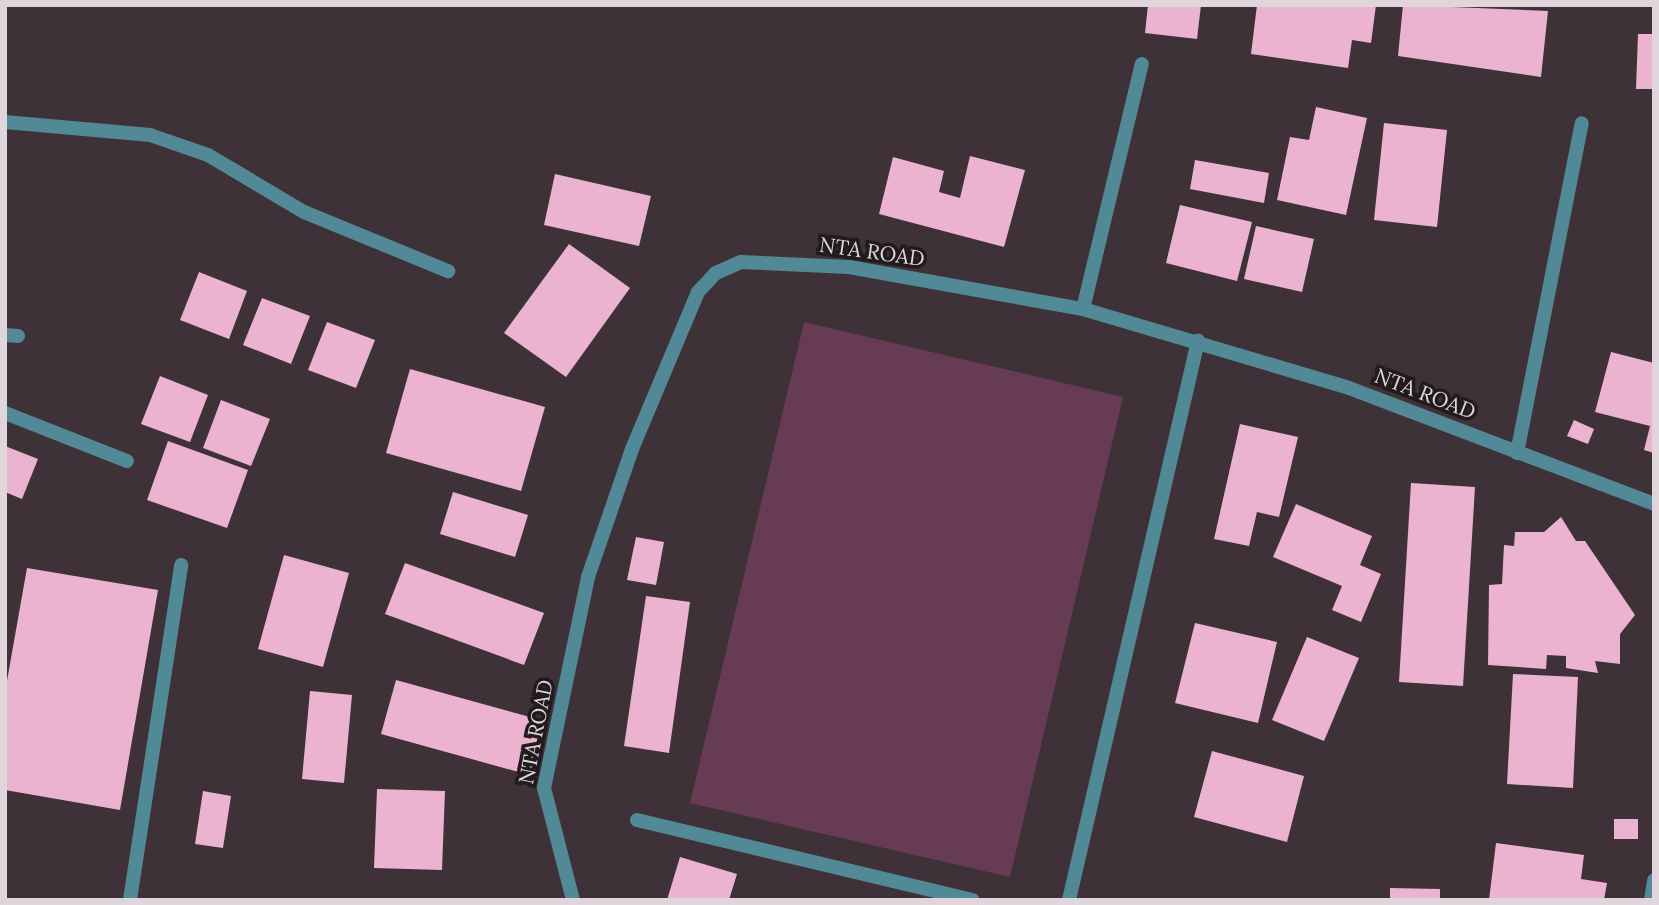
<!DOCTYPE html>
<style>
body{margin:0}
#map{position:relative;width:1659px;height:905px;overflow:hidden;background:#3f3138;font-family:Lora,serif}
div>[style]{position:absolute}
.green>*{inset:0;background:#673b53}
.building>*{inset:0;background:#ecb3d0}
.minor>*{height:14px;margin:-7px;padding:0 7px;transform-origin:7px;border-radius:7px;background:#528996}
span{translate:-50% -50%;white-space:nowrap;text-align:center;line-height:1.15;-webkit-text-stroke:7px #211b1e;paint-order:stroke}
.street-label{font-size:21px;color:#dfd5da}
.frame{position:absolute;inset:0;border:7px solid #dfd5da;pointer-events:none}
</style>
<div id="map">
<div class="green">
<div style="clip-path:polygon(804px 322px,1123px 397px,1010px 877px,690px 803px)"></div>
</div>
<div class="building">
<div style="clip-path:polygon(1148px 5px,1201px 5px,1197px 39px,1145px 33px)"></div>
<div style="clip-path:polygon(1257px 5px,1376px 5px,1371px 43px,1352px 40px,1348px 68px,1251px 54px)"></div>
<div style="clip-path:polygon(1403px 5px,1548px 11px,1541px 77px,1398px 56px)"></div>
<div style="clip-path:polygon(1638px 34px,1654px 34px,1654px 89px,1636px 89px)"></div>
<div style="clip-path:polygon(1316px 107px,1367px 118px,1346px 215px,1277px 200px,1290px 137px,1309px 140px)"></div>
<div style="clip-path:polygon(1384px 123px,1447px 130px,1437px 227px,1374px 220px)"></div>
<div style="clip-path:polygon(970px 156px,1025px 170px,1004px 247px,879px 214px,893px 157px,944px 171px,939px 192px,960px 198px)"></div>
<div style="clip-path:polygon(1195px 160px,1269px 173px,1264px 203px,1190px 189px)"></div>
<div style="clip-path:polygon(555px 174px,651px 196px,639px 246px,544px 225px)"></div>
<div style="clip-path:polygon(1180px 205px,1252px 222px,1237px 281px,1166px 263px)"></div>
<div style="clip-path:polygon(1256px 226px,1314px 239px,1302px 292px,1244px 279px)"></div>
<div style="clip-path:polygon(569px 244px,630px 288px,566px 377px,504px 333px)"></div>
<div style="clip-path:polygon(199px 272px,247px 291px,229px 339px,180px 320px)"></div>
<div style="clip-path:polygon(262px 298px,310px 316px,291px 364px,243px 345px)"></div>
<div style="clip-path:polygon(327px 322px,375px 340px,356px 388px,308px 370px)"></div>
<div style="clip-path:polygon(1611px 352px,1654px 363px,1654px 453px,1644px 450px,1650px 426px,1595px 412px)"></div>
<div style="clip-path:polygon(410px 369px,545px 407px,521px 491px,386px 453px)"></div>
<div style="clip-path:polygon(160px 376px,208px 395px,190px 442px,141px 424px)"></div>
<div style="clip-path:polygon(221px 400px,270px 419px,251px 466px,203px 448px)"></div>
<div style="clip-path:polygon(1574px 420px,1594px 429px,1588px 444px,1567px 436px)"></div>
<div style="clip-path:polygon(1240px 424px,1298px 437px,1279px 517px,1257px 512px,1249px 546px,1214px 539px)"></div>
<div style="clip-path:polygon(168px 441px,248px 470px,227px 528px,147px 500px)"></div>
<div style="clip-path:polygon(5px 446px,38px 459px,22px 499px,5px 492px)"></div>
<div style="clip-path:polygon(1411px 483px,1475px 487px,1463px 686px,1399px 682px)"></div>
<div style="clip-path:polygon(453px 492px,528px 515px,515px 557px,440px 534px)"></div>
<div style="clip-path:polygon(1296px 504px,1372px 536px,1360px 565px,1381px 574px,1361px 622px,1332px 610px,1342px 586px,1273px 557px)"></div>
<div style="clip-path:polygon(1561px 517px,1576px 541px,1585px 541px,1635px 615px,1620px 634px,1620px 664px,1595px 661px,1598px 673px,1566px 668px,1566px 656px,1547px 655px,1546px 669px,1488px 665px,1489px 585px,1502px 584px,1504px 545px,1514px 546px,1515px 532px,1544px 532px)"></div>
<div style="clip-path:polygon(636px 537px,664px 542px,656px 585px,627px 580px)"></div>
<div style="clip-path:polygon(284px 555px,349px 573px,323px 667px,258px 649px)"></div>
<div style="clip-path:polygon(405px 563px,544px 613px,524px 665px,385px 614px)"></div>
<div style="clip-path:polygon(27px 568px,158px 590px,120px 810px,5px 790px,5px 692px)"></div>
<div style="clip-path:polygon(646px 596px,690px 602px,669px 753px,624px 746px)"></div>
<div style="clip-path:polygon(1195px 623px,1277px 642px,1258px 723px,1175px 703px)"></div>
<div style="clip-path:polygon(1307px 637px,1359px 658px,1324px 741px,1272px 720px)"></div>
<div style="clip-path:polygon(1513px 674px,1578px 677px,1573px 788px,1507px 784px)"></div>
<div style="clip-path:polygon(396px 680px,548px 722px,533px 776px,381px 734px)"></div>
<div style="clip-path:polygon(310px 691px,352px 695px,344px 783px,302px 779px)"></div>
<div style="clip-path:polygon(1212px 751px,1304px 776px,1287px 842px,1194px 817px)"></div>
<div style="clip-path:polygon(377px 789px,445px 791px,442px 870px,374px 868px)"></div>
<div style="clip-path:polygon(203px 791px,231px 796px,223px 848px,195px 844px)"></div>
<div style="clip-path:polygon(1614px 819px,1638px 819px,1638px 839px,1614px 839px)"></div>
<div style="clip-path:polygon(1496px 843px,1584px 855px,1581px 879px,1607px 883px,1604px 900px,1489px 900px)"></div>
<div style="clip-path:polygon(680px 857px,737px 874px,729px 900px,667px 900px)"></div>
<div style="clip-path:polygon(1390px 888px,1440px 889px,1440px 900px,1390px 900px)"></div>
</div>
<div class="minor">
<div style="left:5px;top:122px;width:146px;rotate:5.1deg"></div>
<div style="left:150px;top:135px;width:61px;rotate:19deg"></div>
<div style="left:208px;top:155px;width:112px;rotate:30.7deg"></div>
<div style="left:304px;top:212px;width:156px;rotate:22.3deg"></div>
<div style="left:1083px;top:309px;width:252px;rotate:-76.5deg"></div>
<div style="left:5px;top:335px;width:13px;rotate:4deg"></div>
<div style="left:5px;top:413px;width:131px;rotate:21.5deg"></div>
<div style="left:1517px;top:453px;width:336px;rotate:-78.9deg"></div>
<div style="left:637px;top:820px;width:345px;rotate:13.4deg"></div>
<div style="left:130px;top:900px;width:339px;rotate:-81.3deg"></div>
<div style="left:573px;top:900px;width:116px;rotate:-104.5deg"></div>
<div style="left:544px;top:788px;width:216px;rotate:-78.2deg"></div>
<div style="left:588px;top:577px;width:135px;rotate:-71deg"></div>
<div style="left:632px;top:449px;width:170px;rotate:-67.2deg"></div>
<div style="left:698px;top:292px;width:26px;rotate:-47deg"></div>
<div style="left:716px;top:273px;width:27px;rotate:-24deg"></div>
<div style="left:741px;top:262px;width:108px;rotate:2.7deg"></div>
<div style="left:849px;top:267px;width:238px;rotate:10.2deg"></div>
<div style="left:1083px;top:309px;width:277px;rotate:16.5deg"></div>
<div style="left:1349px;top:388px;width:326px;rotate:20.8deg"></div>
<div style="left:1069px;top:900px;width:574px;rotate:-77.01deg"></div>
<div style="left:1651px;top:900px;width:20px;rotate:-81deg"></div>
</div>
<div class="street-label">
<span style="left:872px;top:252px;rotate:8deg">NTA ROAD</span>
<span style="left:1425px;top:394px;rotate:21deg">NTA ROAD</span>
<span style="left:536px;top:732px;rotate:-79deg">NTA ROAD</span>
</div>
<div class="frame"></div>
</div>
